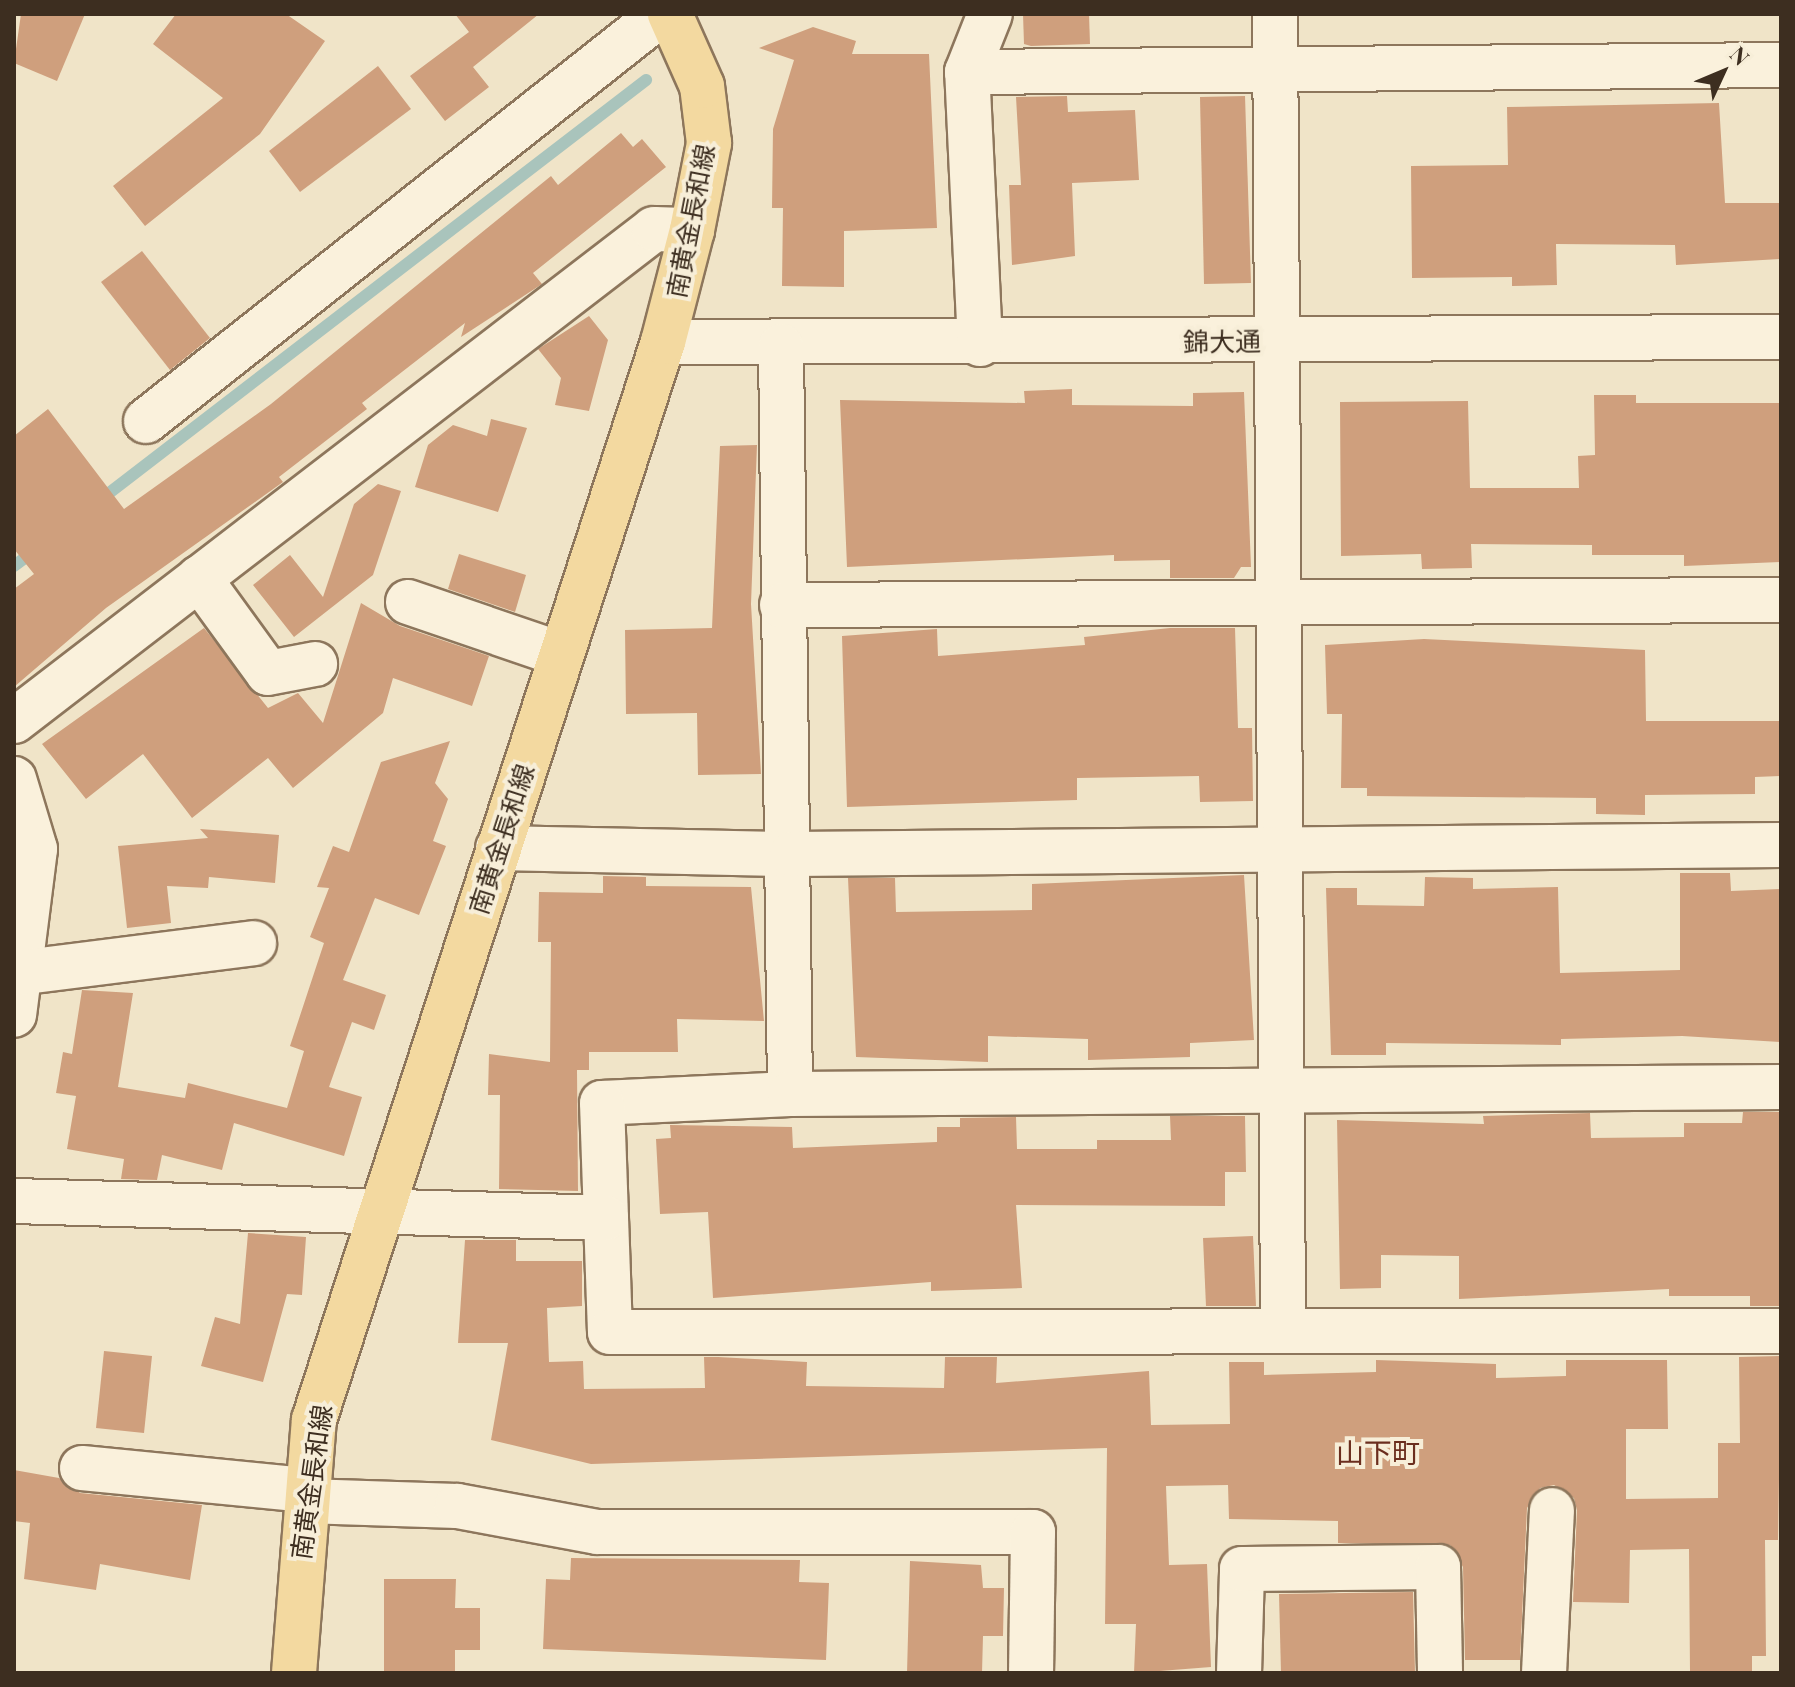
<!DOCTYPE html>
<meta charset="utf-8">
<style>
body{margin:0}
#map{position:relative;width:1795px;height:1687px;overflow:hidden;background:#f0e4c8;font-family:"Playfair Display","Noto Sans JP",serif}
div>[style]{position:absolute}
.stream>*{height:12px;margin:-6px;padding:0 6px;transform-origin:6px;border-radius:6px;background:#a9c4bc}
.building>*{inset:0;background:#cf9f7d}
.roads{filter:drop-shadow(2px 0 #8d765c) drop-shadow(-2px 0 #8d765c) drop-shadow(0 2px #8d765c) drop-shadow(0 -2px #8d765c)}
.minor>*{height:44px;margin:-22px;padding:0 22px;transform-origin:22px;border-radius:22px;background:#faf1dc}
.major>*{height:44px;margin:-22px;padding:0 22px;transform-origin:22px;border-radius:22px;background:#f3d9a0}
span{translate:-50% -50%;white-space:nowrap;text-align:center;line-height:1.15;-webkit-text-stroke:8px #f7eed8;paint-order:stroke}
.street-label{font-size:26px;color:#3d2e20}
.neighbourhood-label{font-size:28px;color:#6b2e1e}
.frame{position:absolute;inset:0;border:16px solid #3d2e20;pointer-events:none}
.north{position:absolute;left:1683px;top:32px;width:80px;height:80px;-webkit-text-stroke:6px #f7eed8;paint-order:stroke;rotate:46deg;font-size:22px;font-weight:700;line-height:32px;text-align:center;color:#3d2e20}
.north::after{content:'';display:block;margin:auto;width:28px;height:36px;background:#3d2e20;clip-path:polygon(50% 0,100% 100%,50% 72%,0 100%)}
</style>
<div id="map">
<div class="stream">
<div style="left:100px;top:500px;width:689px;rotate:-37.57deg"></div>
<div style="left:14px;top:566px;width:26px;rotate:-37deg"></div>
</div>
<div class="building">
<div style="clip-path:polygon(21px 14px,85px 14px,57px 81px,14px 63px)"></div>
<div style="clip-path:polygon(176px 14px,286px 14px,325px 41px,260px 134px,145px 226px,113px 186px,223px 98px,153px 44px)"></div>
<div style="clip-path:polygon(455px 14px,539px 14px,473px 67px,489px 87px,445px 121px,410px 76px,469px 32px)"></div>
<div style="clip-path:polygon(1023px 14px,1089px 14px,1090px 44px,1031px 46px,1024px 44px)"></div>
<div style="clip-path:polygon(813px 27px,856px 41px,852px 54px,929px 54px,937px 228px,844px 231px,844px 287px,782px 286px,783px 208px,772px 208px,773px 129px,794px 60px,759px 48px)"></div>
<div style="clip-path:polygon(378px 66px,411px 109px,300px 192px,269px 151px)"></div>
<div style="clip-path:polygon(1067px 96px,1068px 112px,1135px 110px,1139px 180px,1072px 183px,1075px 256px,1012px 265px,1009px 185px,1021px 185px,1016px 97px)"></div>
<div style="clip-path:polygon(1245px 96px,1251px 283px,1204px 284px,1200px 97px)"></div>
<div style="clip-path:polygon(1719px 103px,1725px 203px,1781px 203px,1781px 259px,1676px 265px,1675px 245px,1556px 244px,1557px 285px,1512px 286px,1512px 277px,1412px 278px,1411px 166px,1508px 165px,1507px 107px)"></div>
<div style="clip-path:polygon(621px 133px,633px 147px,642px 139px,666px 167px,533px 273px,542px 284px,461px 337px,465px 323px,362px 403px,367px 409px,279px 477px,283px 482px,106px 608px,14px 687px,14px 589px,34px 574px,14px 549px,14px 436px,48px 409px,124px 509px,271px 404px,551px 176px,558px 185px)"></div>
<div style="clip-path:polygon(142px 251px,210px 338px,170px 370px,101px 282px)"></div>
<div style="clip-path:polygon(589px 316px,608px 340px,589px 411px,555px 405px,561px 378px,538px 349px)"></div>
<div style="clip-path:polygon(1072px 389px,1072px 405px,1193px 406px,1193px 393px,1244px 392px,1251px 567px,1241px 567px,1234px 578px,1170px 578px,1170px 560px,1114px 561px,1114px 555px,847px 567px,840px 400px,1025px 403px,1024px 391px)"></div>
<div style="clip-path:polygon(1594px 395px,1636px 395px,1636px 403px,1781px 403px,1781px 562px,1684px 566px,1684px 555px,1592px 555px,1592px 545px,1471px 544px,1472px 568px,1422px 569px,1421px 554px,1341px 556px,1340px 402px,1468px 401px,1470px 488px,1579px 488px,1578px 456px,1595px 455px)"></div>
<div style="clip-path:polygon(491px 419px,527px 428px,498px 512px,415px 487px,428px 445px,453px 425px,487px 436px)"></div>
<div style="clip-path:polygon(757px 445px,751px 604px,761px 774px,698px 775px,697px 713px,626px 714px,625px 630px,712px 628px,720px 446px)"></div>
<div style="clip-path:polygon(378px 484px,401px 491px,373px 575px,294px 637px,253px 585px,290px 555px,323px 597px,354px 504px)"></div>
<div style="clip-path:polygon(459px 554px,526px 575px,515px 612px,448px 589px)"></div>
<div style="clip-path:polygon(361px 603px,400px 626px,489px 656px,472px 706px,393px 678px,383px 713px,293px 788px,268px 758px,192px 818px,143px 754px,86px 799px,42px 744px,204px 628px,268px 708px,298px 693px,323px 723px)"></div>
<div style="clip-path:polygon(1170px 628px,1235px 628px,1238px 728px,1252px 728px,1253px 801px,1200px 802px,1199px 776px,1077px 778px,1077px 800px,847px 807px,842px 636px,937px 629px,938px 656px,1085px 645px,1084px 637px)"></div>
<div style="clip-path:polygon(1424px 639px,1645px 650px,1646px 721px,1781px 721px,1781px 776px,1755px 777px,1755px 794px,1645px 795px,1645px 815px,1596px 814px,1596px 798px,1367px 796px,1367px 788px,1341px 788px,1342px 714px,1327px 714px,1325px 645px)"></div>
<div style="clip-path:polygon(450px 741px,435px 783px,448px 799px,433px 841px,446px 846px,419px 915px,375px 898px,343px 980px,386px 995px,374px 1030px,352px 1022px,329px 1087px,362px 1097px,344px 1156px,234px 1123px,222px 1170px,162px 1155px,157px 1180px,121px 1179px,124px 1159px,67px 1149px,76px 1096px,56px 1093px,63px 1052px,72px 1054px,82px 990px,133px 993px,118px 1087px,185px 1098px,188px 1083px,287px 1108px,304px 1051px,290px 1046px,324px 943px,310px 937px,329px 888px,317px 887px,333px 846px,349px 852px,381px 762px)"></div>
<div style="clip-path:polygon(200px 829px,279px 835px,275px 883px,209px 877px,208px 888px,167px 886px,171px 923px,127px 928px,118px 846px,208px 838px)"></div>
<div style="clip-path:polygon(1680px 873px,1730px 873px,1731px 891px,1781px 889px,1781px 1042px,1682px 1036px,1561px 1039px,1561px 1045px,1386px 1043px,1386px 1055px,1331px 1055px,1326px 888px,1357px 888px,1357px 905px,1424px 906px,1425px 877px,1473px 878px,1473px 889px,1558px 887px,1560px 973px,1680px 970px)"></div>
<div style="clip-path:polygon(1244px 875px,1254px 1040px,1190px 1043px,1190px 1057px,1088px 1060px,1088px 1039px,988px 1036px,988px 1062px,856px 1057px,848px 878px,895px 878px,896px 912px,1032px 910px,1032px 884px)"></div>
<div style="clip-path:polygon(603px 876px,646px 877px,646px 886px,751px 887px,764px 1021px,677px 1019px,678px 1052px,589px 1052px,589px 1070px,577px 1070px,578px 1191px,499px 1189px,500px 1095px,488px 1095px,489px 1054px,550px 1062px,551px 942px,538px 942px,539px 892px,603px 893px)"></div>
<div style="clip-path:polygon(1743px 1112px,1781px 1112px,1781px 1306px,1750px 1306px,1750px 1296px,1669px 1296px,1669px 1289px,1459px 1299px,1459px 1256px,1381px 1255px,1381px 1288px,1340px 1289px,1337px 1120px,1484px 1124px,1483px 1116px,1590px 1113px,1591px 1138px,1684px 1137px,1684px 1123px,1742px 1123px)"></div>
<div style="clip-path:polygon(1170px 1116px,1245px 1116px,1246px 1172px,1225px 1172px,1225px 1206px,1016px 1205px,1022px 1288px,931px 1291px,931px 1282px,713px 1298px,708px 1212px,660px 1214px,656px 1139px,671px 1138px,670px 1125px,792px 1127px,793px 1148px,937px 1142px,937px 1127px,960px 1127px,960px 1118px,1016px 1117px,1017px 1149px,1097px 1149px,1097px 1140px,1171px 1140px)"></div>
<div style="clip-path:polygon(248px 1233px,306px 1237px,302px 1295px,287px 1294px,263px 1382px,201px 1366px,215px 1317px,240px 1324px)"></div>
<div style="clip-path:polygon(1253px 1236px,1256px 1306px,1206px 1306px,1203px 1238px)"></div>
<div style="clip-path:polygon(465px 1240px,516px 1240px,516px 1261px,582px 1261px,582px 1306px,547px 1308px,549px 1362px,583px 1361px,584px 1389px,705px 1388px,704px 1357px,718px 1357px,807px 1362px,806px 1386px,944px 1388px,945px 1357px,997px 1357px,996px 1383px,1149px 1371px,1151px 1425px,1230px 1424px,1229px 1362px,1264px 1362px,1264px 1375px,1376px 1372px,1376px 1360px,1496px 1364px,1496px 1378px,1566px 1376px,1566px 1360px,1667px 1360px,1668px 1429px,1626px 1429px,1626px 1499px,1718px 1498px,1718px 1443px,1740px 1443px,1739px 1357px,1781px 1356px,1778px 1540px,1765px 1540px,1766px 1656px,1752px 1656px,1752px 1673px,1690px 1673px,1689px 1549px,1630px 1550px,1629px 1603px,1573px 1602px,1577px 1510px,1574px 1498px,1554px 1485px,1540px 1488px,1527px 1508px,1520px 1660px,1465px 1660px,1463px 1567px,1450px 1545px,1338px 1543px,1338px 1521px,1229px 1519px,1228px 1485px,1166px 1486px,1169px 1565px,1207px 1564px,1211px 1667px,1134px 1673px,1136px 1624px,1105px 1624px,1107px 1448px,591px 1464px,491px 1440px,508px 1343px,458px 1343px)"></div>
<div style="clip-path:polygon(104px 1351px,152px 1356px,144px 1433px,96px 1428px)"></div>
<div style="clip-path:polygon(14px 1470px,59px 1478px,80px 1493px,202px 1505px,190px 1580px,100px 1564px,96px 1590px,24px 1579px,30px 1523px,14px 1521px)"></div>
<div style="clip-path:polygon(571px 1558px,800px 1560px,799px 1582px,829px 1583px,826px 1660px,543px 1649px,546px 1579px,570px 1580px)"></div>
<div style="clip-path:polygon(910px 1561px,981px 1565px,983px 1588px,1004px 1588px,1003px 1636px,983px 1636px,982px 1673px,907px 1673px)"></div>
<div style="clip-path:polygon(384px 1579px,456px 1579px,455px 1608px,480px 1608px,480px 1650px,455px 1650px,455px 1673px,384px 1673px)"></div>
<div style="clip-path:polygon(1413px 1592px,1415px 1673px,1281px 1673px,1279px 1594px)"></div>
</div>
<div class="roads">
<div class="minor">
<div style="left:1275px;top:14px;width:1316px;rotate:89.65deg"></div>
<div style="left:967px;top:72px;width:814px;rotate:-0.49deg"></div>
<div style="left:663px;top:342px;width:1118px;rotate:-0.26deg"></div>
<div style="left:980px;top:344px;width:272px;rotate:-92.7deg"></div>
<div style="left:967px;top:72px;width:62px;rotate:-68.4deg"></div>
<div style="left:781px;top:346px;width:748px;rotate:89.31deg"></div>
<div style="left:790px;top:1094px;width:188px;rotate:177.3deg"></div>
<div style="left:602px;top:1103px;width:229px;rotate:88deg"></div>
<div style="left:610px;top:1332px;width:1171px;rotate:-0.05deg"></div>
<div style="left:146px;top:421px;width:656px;rotate:-38.32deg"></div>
<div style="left:199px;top:578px;width:117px;rotate:54deg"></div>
<div style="left:268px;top:673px;width:48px;rotate:-10.8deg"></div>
<div style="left:408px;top:602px;width:161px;rotate:18.9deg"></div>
<div style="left:782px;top:605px;width:999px;rotate:-0.29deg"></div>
<div style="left:14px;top:721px;width:807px;rotate:-37.55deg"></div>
<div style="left:654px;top:229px;width:38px;rotate:2deg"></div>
<div style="left:14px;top:779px;width:73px;rotate:73.3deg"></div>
<div style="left:35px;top:849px;width:167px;rotate:97.2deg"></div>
<div style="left:498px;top:848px;width:294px;rotate:1.2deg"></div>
<div style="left:792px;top:854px;width:989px;rotate:-0.52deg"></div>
<div style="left:18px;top:973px;width:238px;rotate:-7.2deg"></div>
<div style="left:790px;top:1094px;width:991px;rotate:-0.4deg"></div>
<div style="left:14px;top:1201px;width:592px;rotate:1.64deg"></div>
<div style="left:82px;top:1468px;width:226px;rotate:5.6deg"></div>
<div style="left:305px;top:1501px;width:152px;rotate:1.9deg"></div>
<div style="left:457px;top:1506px;width:142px;rotate:10.5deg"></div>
<div style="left:597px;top:1532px;width:436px"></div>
<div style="left:1033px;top:1532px;width:141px;rotate:90.8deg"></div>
<div style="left:1239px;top:1673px;width:104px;rotate:-88.3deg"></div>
<div style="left:1242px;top:1569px;width:196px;rotate:-0.6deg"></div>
<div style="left:1438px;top:1567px;width:106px;rotate:88.9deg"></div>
<div style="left:1544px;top:1673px;width:163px;rotate:-87.2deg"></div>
</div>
<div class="major">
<div style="left:294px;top:1673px;width:254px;rotate:-85.5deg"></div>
<div style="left:314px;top:1420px;width:1133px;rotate:-72.06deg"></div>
<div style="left:663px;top:342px;width:116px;rotate:-75.5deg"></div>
<div style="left:692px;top:230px;width:89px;rotate:-78.9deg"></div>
<div style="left:709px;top:143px;width:57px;rotate:-97deg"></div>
<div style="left:702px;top:86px;width:79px;rotate:-114deg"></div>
</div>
</div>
<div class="street-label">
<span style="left:690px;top:221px;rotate:-79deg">南黄金長和線</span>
<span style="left:1222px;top:341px;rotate:-1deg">錦大通</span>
<span style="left:501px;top:839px;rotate:-72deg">南黄金長和線</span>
<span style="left:311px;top:1482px;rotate:-82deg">南黄金長和線</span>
</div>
<div class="neighbourhood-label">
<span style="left:1378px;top:1452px">山下町</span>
</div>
<div class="frame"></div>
<div class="north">N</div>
</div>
